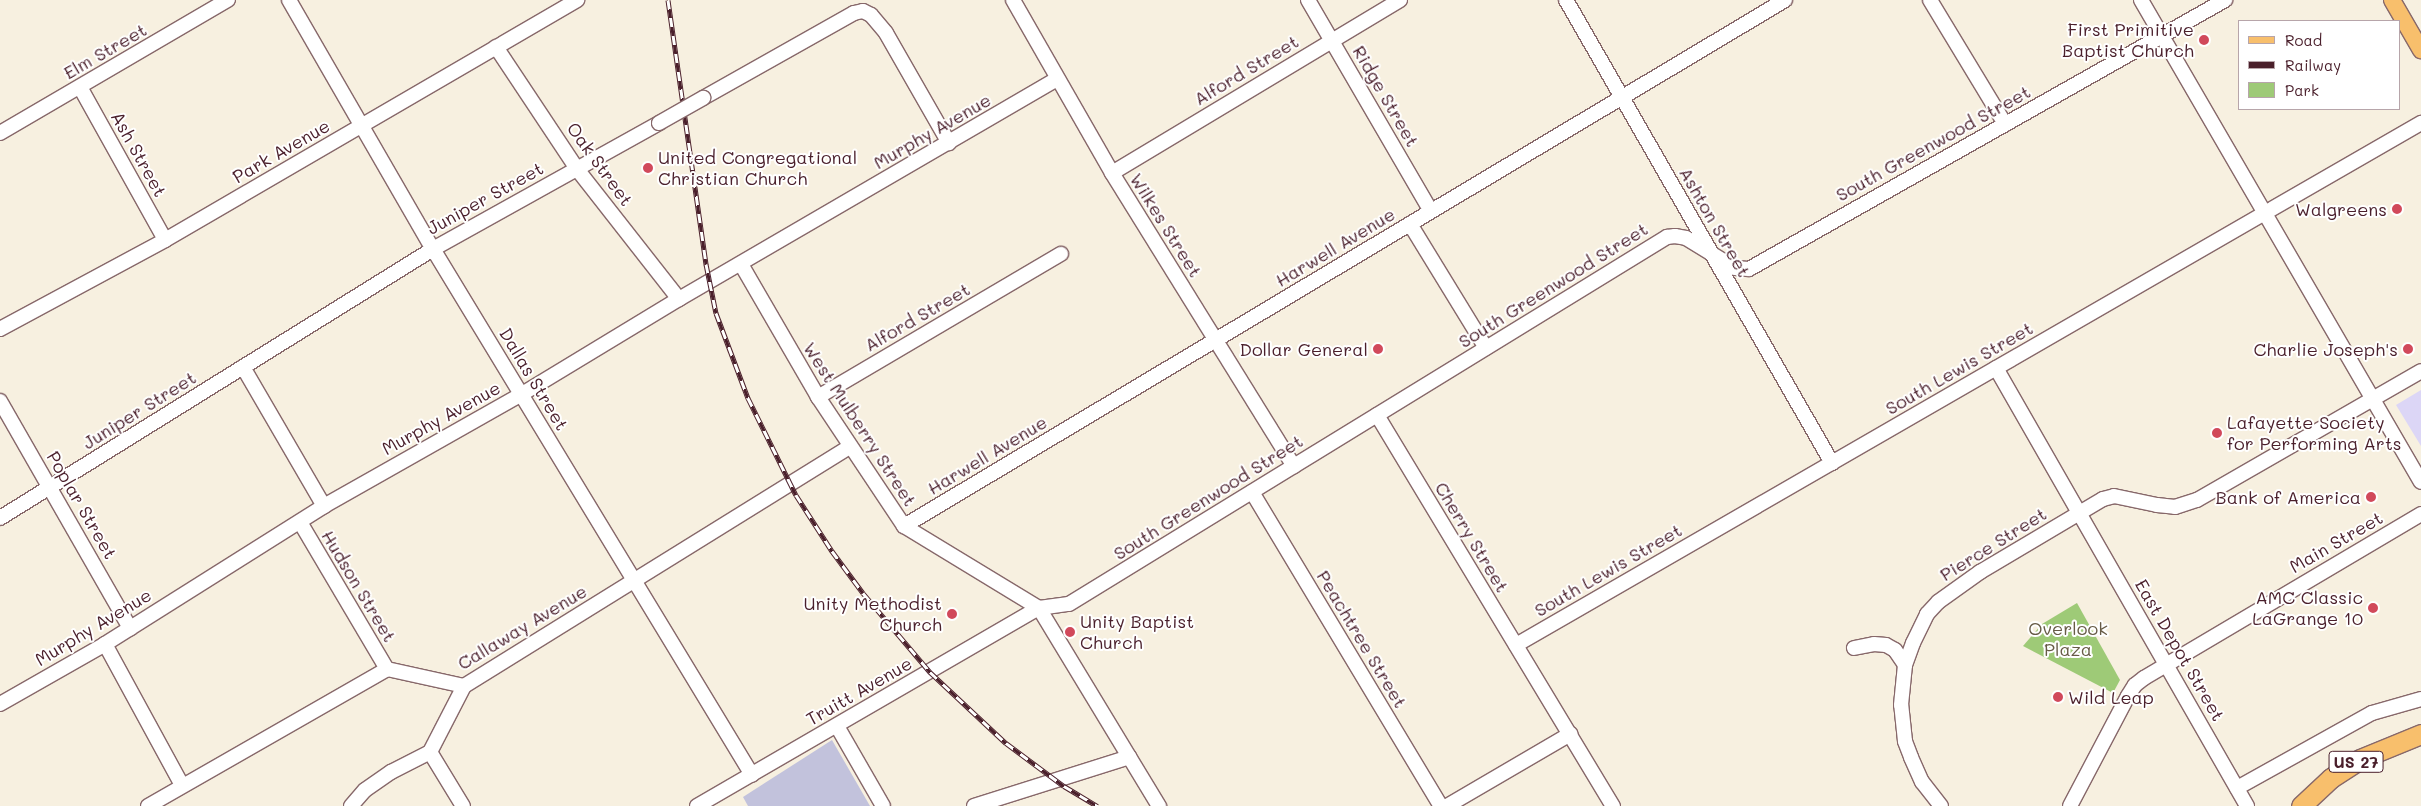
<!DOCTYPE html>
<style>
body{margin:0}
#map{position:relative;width:2421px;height:806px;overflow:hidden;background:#f7f0e0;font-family:Mali,sans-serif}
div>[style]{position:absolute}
.built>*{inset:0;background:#dcd6f6}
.industrial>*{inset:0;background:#c2c2dc}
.green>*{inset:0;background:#9eca77}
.roads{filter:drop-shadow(1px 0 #87686a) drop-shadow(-1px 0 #87686a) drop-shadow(0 1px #87686a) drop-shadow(0 -1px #87686a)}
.minor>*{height:14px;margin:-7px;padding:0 7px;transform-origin:7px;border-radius:7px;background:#fff}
.major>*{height:16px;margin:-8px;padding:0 8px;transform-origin:8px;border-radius:8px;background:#f8bf6c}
.highway>*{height:19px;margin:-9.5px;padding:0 9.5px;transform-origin:9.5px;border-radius:9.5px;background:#f8bf6c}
.rail>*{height:5px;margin-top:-2.5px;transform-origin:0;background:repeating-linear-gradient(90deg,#fff 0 9px,#4a1f2b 0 18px);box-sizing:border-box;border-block:1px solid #4a1f2b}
.bridges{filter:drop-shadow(1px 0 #87686a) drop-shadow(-1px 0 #87686a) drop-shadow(0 1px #87686a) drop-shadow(0 -1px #87686a)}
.minor-bridge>*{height:14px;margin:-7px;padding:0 7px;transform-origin:7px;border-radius:7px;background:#fff}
.dots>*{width:14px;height:14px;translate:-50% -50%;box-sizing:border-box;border:2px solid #fff;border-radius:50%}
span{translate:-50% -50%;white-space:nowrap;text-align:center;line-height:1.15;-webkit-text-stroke:4px #fff;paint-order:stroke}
.shield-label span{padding:1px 4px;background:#fff;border:1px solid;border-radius:4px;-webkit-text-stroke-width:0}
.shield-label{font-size:16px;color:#4a1f2b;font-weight:700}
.poi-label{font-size:18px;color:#4a1f2b}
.right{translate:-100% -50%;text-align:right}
.left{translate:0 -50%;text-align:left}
.street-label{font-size:18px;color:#4a1f2b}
.park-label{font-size:18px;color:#675b46}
.legend{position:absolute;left:2238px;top:20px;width:162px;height:90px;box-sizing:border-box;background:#fff;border:1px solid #b7a5aa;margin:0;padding:6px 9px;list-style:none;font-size:15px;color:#4a1f2b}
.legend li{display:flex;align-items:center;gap:10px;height:25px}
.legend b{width:25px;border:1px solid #b7a5aa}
</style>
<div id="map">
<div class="built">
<div style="clip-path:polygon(2421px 390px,2421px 446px,2396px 405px)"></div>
</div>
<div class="industrial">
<div style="clip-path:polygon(832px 740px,870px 806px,748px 806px,743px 797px)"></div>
</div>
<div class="green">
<div style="clip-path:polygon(2077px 603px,2120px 680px,2113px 693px,2023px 646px,2042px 624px)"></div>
</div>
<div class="roads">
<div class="minor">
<div style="left:289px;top:0;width:288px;rotate:60deg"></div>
<div style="left:433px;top:249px;width:615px;rotate:58.76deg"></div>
<div style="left:1013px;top:0;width:199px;rotate:60.2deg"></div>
<div style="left:1112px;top:173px;width:345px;rotate:58.2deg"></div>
<div style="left:1308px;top:0;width:244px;rotate:59.8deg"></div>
<div style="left:1566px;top:0;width:534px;rotate:60.12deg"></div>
<div style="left:1930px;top:0;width:145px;rotate:58.8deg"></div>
<div style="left:2141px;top:0;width:557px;rotate:59.85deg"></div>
<div style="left:496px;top:47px;width:146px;rotate:56.4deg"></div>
<div style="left:577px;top:169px;width:165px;rotate:51.9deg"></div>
<div style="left:80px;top:87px;width:175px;rotate:60.9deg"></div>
<div style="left:703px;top:98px;width:173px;rotate:-29.4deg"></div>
<div style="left:854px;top:13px;width:9px;rotate:-13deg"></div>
<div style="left:863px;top:11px;width:9px;rotate:27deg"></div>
<div style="left:871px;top:15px;width:23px;rotate:50deg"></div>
<div style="left:886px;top:33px;width:127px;rotate:60.2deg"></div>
<div style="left:0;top:133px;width:264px;rotate:-30.3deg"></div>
<div style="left:1112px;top:173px;width:336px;rotate:-31deg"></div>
<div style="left:1410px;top:224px;width:145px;rotate:58.5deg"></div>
<div style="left:741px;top:264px;width:154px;rotate:59.9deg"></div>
<div style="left:818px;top:397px;width:155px;rotate:56.3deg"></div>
<div style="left:904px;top:526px;width:158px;rotate:31.3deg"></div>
<div style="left:1039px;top:608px;width:232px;rotate:58.8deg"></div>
<div style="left:0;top:329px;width:187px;rotate:-28.3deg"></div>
<div style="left:165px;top:240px;width:477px;rotate:-30.2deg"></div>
<div style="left:243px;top:367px;width:161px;rotate:59.8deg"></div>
<div style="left:1996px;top:368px;width:505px;rotate:60.18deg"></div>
<div style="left:818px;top:397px;width:282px;rotate:-30.5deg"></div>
<div style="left:0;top:401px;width:262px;rotate:60.2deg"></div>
<div style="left:1377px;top:415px;width:457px;rotate:58.9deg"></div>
<div style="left:1252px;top:492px;width:366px;rotate:59deg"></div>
<div style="left:0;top:518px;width:510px;rotate:-31.85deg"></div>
<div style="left:433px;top:249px;width:259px;rotate:-29.1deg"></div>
<div style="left:300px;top:522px;width:171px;rotate:59.4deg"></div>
<div style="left:904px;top:526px;width:1026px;rotate:-30.84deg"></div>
<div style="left:105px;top:644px;width:161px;rotate:61.4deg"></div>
<div style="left:1516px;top:645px;width:1045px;rotate:-29.98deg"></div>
<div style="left:1854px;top:648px;width:20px;rotate:-11deg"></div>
<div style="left:1874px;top:644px;width:12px;rotate:5deg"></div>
<div style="left:1886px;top:645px;width:10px;rotate:29deg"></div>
<div style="left:1895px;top:650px;width:18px;rotate:56deg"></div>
<div style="left:0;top:704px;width:121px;rotate:-29.7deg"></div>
<div style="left:105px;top:644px;width:259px;rotate:-32.2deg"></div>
<div style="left:324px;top:506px;width:227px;rotate:-29.5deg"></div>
<div style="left:522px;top:394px;width:184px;rotate:-31.2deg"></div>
<div style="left:679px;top:299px;width:437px;rotate:-30.2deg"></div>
<div style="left:837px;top:726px;width:92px;rotate:60.1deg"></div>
<div style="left:430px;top:752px;width:63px;rotate:58.6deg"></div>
<div style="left:2237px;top:788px;width:154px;rotate:-29.1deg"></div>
<div style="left:2372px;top:713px;width:51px;rotate:-15.9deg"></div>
<div style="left:148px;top:806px;width:275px;rotate:-29.8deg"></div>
<div style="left:387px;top:669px;width:79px;rotate:12.4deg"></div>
<div style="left:464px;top:686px;width:454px;rotate:-31.8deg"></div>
<div style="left:351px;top:806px;width:21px;rotate:-49deg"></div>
<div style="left:365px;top:790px;width:32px;rotate:-35deg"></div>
<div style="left:391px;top:772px;width:44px;rotate:-27.1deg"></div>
<div style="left:430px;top:752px;width:74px;rotate:-62.7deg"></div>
<div style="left:697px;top:806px;width:395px;rotate:-30.1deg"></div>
<div style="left:1039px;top:608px;width:30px;rotate:-8deg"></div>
<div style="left:1069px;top:604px;width:702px;rotate:-31.54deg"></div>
<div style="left:1667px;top:237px;width:8px;rotate:-7deg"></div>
<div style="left:1675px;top:236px;width:11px;rotate:10deg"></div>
<div style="left:1686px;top:238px;width:57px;rotate:31.5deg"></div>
<div style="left:1735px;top:268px;width:14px;rotate:4deg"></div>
<div style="left:1749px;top:269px;width:547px;rotate:-29.47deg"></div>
<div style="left:974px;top:806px;width:163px;rotate:-17.5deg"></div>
<div style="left:1447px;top:806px;width:143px;rotate:-30.3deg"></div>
<div style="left:1941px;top:806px;width:31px;rotate:-128deg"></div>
<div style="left:1922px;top:782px;width:27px;rotate:-114deg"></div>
<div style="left:1911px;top:757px;width:17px;rotate:-111deg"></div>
<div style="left:1905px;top:741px;width:36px;rotate:-96deg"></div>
<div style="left:1901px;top:705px;width:40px;rotate:-84.3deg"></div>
<div style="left:1905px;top:665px;width:23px;rotate:-70deg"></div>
<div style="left:1913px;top:643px;width:32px;rotate:-64deg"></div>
<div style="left:1927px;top:614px;width:16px;rotate:-47deg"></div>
<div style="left:1938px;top:602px;width:52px;rotate:-35.5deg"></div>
<div style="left:1980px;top:572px;width:143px;rotate:-30.7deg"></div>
<div style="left:2103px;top:499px;width:11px;rotate:-15deg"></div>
<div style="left:2114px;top:496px;width:44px;rotate:11.8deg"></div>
<div style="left:2157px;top:505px;width:18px;rotate:6deg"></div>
<div style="left:2175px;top:507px;width:23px;rotate:-18deg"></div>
<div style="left:2197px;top:500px;width:258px;rotate:-29.9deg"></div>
<div style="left:2070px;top:806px;width:124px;rotate:-62.2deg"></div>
<div style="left:2128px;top:696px;width:13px;rotate:-58deg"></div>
<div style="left:2135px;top:685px;width:11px;rotate:-38deg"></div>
<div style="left:2144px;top:678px;width:322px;rotate:-30.6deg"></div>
</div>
<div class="major">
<div style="left:2392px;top:0;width:58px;rotate:59.9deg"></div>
</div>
<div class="highway">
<div style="left:2301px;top:806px;width:41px;rotate:-43deg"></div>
<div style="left:2331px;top:778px;width:35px;rotate:-33deg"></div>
<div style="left:2360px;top:759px;width:66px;rotate:-22.3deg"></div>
</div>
</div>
<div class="rail">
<div style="left:668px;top:0;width:267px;rotate:81.8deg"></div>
<div style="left:706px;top:264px;width:50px;rotate:78.5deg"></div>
<div style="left:716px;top:313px;width:91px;rotate:69.4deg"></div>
<div style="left:748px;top:398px;width:108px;rotate:63.7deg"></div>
<div style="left:796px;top:495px;width:67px;rotate:57.3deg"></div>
<div style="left:832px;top:551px;width:52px;rotate:53.6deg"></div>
<div style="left:863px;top:593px;width:104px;rotate:49.7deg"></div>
<div style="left:930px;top:672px;width:104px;rotate:43.1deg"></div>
<div style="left:1006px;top:743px;width:72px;rotate:36.6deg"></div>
<div style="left:1064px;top:786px;width:39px;rotate:31deg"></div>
</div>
<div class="bridges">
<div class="minor-bridge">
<div style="left:659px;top:123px;width:51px;rotate:-29.6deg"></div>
</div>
</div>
<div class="dots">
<div style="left:2204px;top:40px;background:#d1495b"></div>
<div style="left:648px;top:168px;background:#d1495b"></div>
<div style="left:2397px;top:209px;background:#d1495b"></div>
<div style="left:1378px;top:349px;background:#d1495b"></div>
<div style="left:2408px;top:349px;background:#d1495b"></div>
<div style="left:2217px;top:433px;background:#d1495b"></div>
<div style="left:2371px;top:497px;background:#d1495b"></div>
<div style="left:2373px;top:608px;background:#d1495b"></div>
<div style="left:952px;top:614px;background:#d1495b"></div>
<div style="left:1070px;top:632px;background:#d1495b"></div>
<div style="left:2058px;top:697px;background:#d1495b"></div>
</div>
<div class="shield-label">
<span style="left:2356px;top:762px">US 27</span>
</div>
<div class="poi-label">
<span class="right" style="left:2194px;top:40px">First Primitive<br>Baptist Church</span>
<span class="left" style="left:658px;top:168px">United Congregational<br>Christian Church</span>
<span class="right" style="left:2387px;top:209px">Walgreens</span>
<span class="right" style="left:1368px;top:349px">Dollar General</span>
<span class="right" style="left:2398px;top:349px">Charlie Joseph's</span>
<span class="left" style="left:2227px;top:433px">Lafayette Society<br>for Performing Arts</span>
<span class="right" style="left:2361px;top:497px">Bank of America</span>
<span class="right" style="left:2363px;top:608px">AMC Classic<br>LaGrange 10</span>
<span class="right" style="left:942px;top:614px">Unity Methodist<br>Church</span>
<span class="left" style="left:1080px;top:632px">Unity Baptist<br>Church</span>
<span class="left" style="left:2068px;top:697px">Wild Leap</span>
</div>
<div class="street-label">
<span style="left:105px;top:51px;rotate:-30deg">Elm Street</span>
<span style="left:1246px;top:70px;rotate:-31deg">Alford Street</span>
<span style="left:1386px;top:96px;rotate:60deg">Ridge Street</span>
<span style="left:932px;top:131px;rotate:-30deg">Murphy Avenue</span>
<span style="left:1933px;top:143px;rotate:-29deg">South Greenwood Street</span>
<span style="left:281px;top:151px;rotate:-30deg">Park Avenue</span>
<span style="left:139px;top:154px;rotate:61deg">Ash Street</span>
<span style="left:600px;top:164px;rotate:54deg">Oak Street</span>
<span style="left:485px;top:198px;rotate:-29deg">Juniper Street</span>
<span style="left:1715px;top:222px;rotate:60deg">Ashton Street</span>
<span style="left:1166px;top:225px;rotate:58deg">Wilkes Street</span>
<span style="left:1335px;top:247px;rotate:-31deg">Harwell Avenue</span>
<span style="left:1553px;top:285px;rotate:-32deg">South Greenwood Street</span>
<span style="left:917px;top:317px;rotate:-30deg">Alford Street</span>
<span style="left:1959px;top:368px;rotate:-30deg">South Lewis Street</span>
<span style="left:534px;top:379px;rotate:59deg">Dallas Street</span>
<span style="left:139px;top:410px;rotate:-32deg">Juniper Street</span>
<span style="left:441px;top:418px;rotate:-29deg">Murphy Avenue</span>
<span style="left:860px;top:424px;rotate:57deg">West Mulberry Street</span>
<span style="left:987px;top:455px;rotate:-31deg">Harwell Avenue</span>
<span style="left:1208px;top:497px;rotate:-32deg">South Greenwood Street</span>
<span style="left:82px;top:505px;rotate:60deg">Poplar Street</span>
<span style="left:1472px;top:537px;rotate:59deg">Cherry Street</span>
<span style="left:2336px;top:542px;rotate:-30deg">Main Street</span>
<span style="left:1993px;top:544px;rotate:-32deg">Pierce Street</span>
<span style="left:1608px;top:570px;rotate:-30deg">South Lewis Street</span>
<span style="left:359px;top:586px;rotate:59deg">Hudson Street</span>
<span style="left:93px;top:627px;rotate:-31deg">Murphy Avenue</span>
<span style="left:522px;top:627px;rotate:-31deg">Callaway Avenue</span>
<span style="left:1362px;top:639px;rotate:59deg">Peachtree Street</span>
<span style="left:2180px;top:650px;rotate:60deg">East Depot Street</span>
<span style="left:859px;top:691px;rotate:-30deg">Truitt Avenue</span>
</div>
<div class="park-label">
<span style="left:2068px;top:639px">Overlook<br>Plaza</span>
</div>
<ul class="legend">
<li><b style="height:6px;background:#f8bf6c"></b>Road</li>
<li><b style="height:6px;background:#4a1f2b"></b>Railway</li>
<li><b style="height:14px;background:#9eca77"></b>Park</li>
</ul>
</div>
